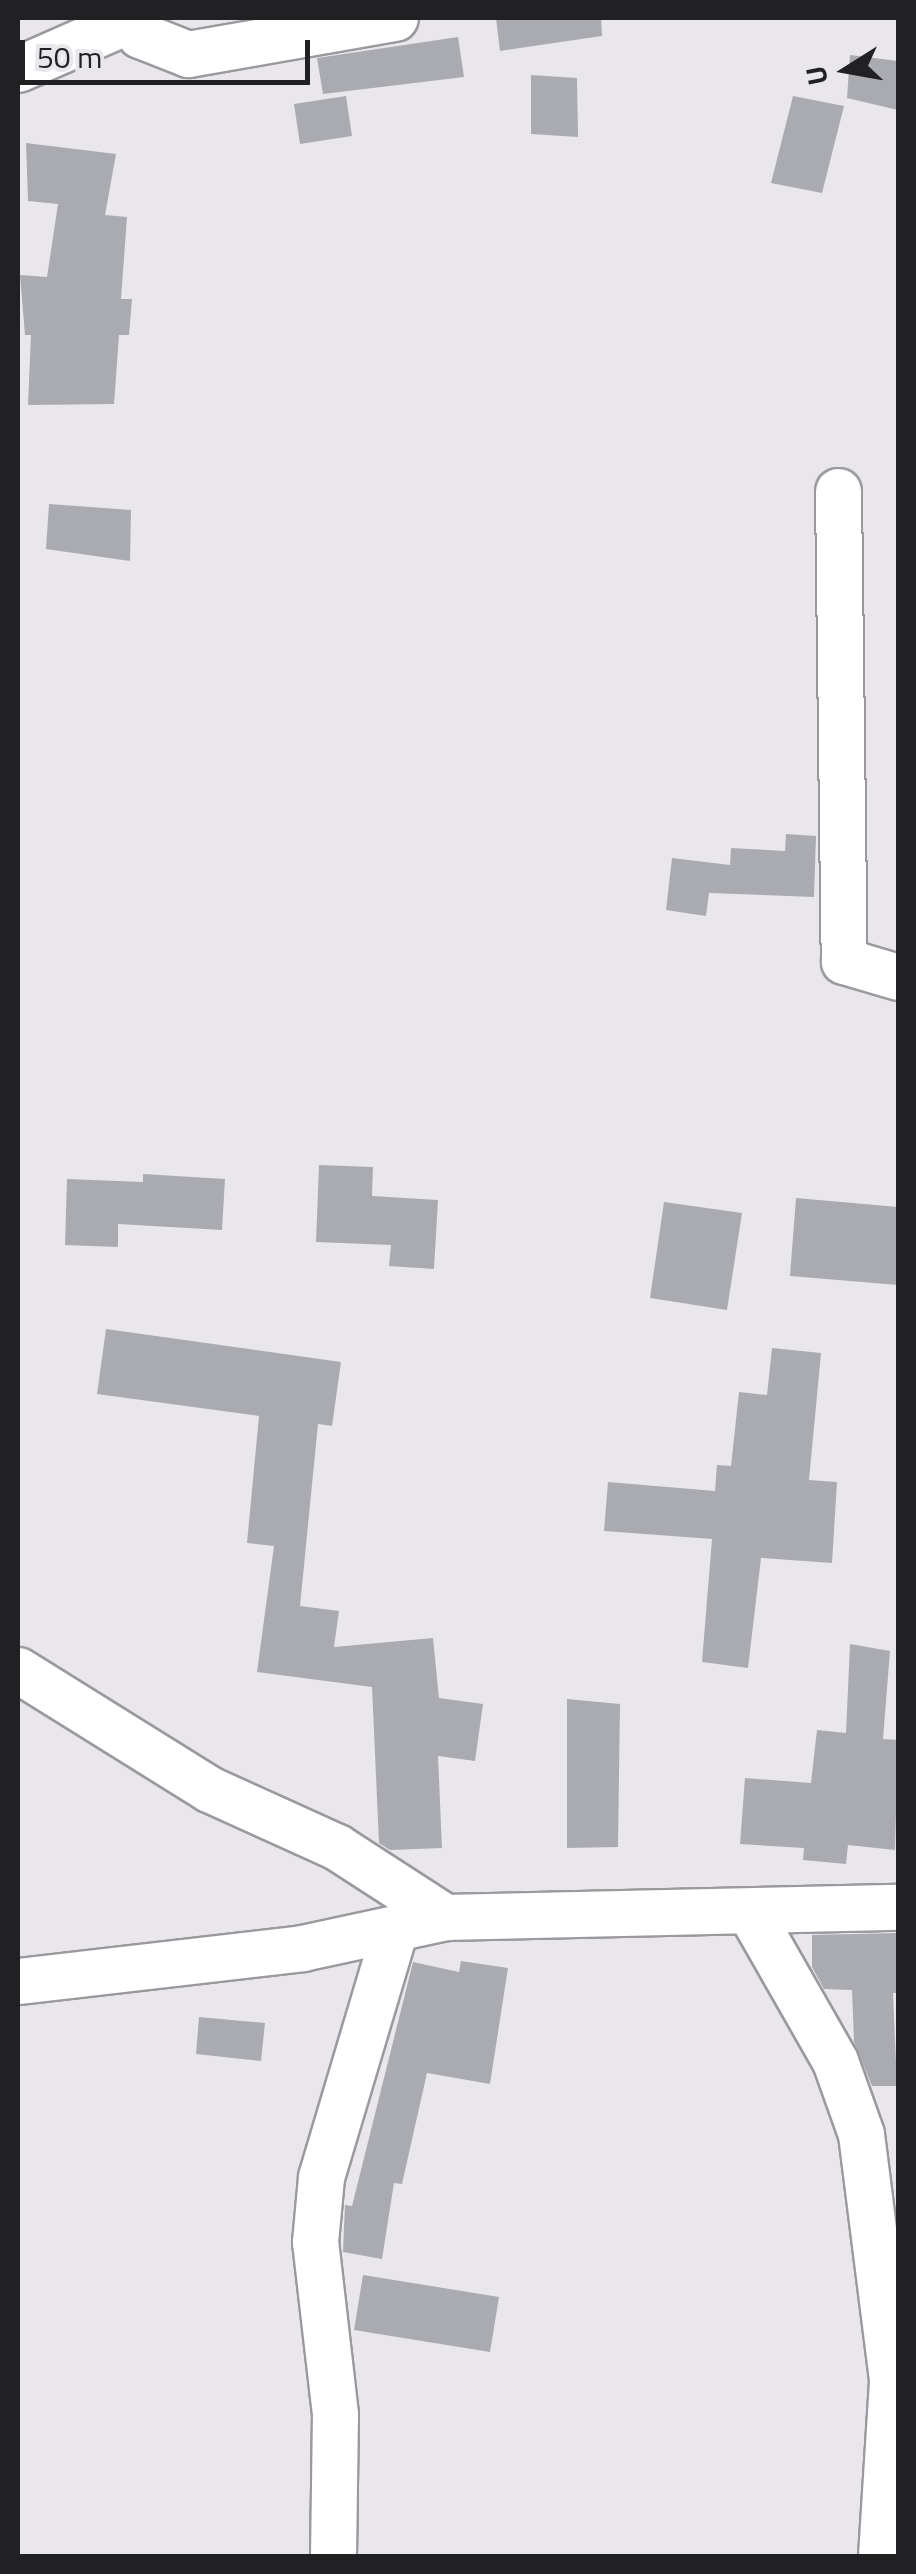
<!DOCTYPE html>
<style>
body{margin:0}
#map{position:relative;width:916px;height:2574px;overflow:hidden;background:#e9e7ec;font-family:"Titillium Web",sans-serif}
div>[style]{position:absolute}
.building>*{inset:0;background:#aaabb1}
.roads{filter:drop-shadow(2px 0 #9b999e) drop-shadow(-2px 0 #9b999e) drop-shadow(0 2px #9b999e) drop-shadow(0 -2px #9b999e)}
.minor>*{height:45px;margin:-22.5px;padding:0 22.5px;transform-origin:22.5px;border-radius:22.5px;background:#fff}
span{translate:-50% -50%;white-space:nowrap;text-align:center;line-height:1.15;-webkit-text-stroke:10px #e9e7ec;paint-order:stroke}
.frame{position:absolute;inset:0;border:20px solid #212022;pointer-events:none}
.north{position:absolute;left:796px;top:20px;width:100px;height:100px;-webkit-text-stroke:8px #e9e7ec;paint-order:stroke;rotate:259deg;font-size:28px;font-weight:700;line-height:40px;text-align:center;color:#212022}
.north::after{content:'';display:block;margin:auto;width:35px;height:45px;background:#212022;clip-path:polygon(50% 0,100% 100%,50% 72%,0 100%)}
.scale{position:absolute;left:20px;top:40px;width:290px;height:45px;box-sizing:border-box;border:5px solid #212022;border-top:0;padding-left:12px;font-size:30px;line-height:35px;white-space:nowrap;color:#212022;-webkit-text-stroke:8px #e9e7ec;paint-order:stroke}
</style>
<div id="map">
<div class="building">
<div style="clip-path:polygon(496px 18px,601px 18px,602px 36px,500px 51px)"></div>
<div style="clip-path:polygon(458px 37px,464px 77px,323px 94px,317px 58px)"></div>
<div style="clip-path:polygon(850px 55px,898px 61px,898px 110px,847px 98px)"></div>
<div style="clip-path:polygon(531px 75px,577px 78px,578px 137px,531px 134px)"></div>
<div style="clip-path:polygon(346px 96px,352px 136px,300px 144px,294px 104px)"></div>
<div style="clip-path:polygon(793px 96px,844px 106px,822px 193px,771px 183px)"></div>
<div style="clip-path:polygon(26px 143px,116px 154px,105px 215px,127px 217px,121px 299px,132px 299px,129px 335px,119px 335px,114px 404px,28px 405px,31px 335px,25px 335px,20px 275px,47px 277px,58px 204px,28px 201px)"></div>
<div style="clip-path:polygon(49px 504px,131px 510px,130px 561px,46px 549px)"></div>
<div style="clip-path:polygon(786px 834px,816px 836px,814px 897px,709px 893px,706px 916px,666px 910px,672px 858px,730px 865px,731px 848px,785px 851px)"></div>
<div style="clip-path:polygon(319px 1165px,373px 1167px,372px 1196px,438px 1200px,434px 1269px,389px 1266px,391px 1245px,316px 1242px)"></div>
<div style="clip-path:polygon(143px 1174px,225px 1179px,222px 1230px,118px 1224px,118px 1247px,65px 1245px,67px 1179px,143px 1182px)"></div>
<div style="clip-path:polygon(796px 1198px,898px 1207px,898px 1285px,790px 1276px)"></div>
<div style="clip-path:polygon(664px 1202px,742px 1213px,727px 1310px,650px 1298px)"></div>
<div style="clip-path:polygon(106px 1329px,341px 1362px,332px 1426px,318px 1424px,300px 1606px,339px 1611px,334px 1647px,433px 1638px,439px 1698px,483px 1704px,475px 1761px,438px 1756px,442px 1848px,390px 1850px,379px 1843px,372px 1687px,257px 1672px,274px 1546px,247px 1543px,259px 1416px,97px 1394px)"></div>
<div style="clip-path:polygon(772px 1348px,821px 1353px,809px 1480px,837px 1482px,832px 1563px,761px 1558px,748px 1668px,702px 1662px,712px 1539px,604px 1531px,608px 1482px,715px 1491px,717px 1465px,731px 1466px,739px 1392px,767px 1395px)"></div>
<div style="clip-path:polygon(850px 1644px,890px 1651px,883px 1739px,898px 1740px,895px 1850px,848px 1845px,846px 1864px,803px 1860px,804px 1848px,740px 1844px,745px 1778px,811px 1783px,817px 1730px,846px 1733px)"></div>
<div style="clip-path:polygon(567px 1699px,620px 1704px,618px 1847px,567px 1848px)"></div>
<div style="clip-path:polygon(898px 1933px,898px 1993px,893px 1993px,897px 2086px,872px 2086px,854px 2042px,852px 1990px,824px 1989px,812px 1967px,812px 1935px)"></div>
<div style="clip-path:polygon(461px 1961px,508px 1968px,490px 2084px,427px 2073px,402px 2184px,394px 2183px,382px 2259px,343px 2252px,345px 2205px,352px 2206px,413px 1962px,459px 1972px)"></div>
<div style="clip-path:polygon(199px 2017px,265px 2023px,261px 2061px,196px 2054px)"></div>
<div style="clip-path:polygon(363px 2275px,499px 2297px,490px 2352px,354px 2330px)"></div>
</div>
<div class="roads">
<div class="minor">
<div style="left:134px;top:18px;width:18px;rotate:71deg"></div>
<div style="left:140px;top:35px;width:52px;rotate:21.6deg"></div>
<div style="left:188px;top:54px;width:210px;rotate:-9.9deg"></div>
<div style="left:18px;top:69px;width:127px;rotate:-23.7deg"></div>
<div style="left:838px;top:491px;width:470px;rotate:89.3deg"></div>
<div style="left:844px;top:961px;width:56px;rotate:16.5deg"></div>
<div style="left:18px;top:1670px;width:225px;rotate:31.9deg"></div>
<div style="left:209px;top:1789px;width:141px;rotate:24.4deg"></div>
<div style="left:337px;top:1847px;width:129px;rotate:32.9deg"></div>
<div style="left:750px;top:1912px;width:172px;rotate:60.3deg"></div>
<div style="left:835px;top:2061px;width:77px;rotate:70.4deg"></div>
<div style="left:861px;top:2134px;width:249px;rotate:82.8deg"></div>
<div style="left:892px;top:2381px;width:175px;rotate:93.6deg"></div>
<div style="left:18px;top:1981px;width:286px;rotate:-6.6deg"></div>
<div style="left:302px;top:1948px;width:146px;rotate:-12.2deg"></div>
<div style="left:445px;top:1917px;width:453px;rotate:-1.3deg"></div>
<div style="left:333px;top:2556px;width:142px;rotate:-89.2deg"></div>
<div style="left:335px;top:2414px;width:173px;rotate:-96.6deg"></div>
<div style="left:315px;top:2242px;width:65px;rotate:-84.7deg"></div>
<div style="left:321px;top:2177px;width:259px;rotate:-73.4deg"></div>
</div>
</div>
<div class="frame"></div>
<div class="north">U</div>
<div class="scale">50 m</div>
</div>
